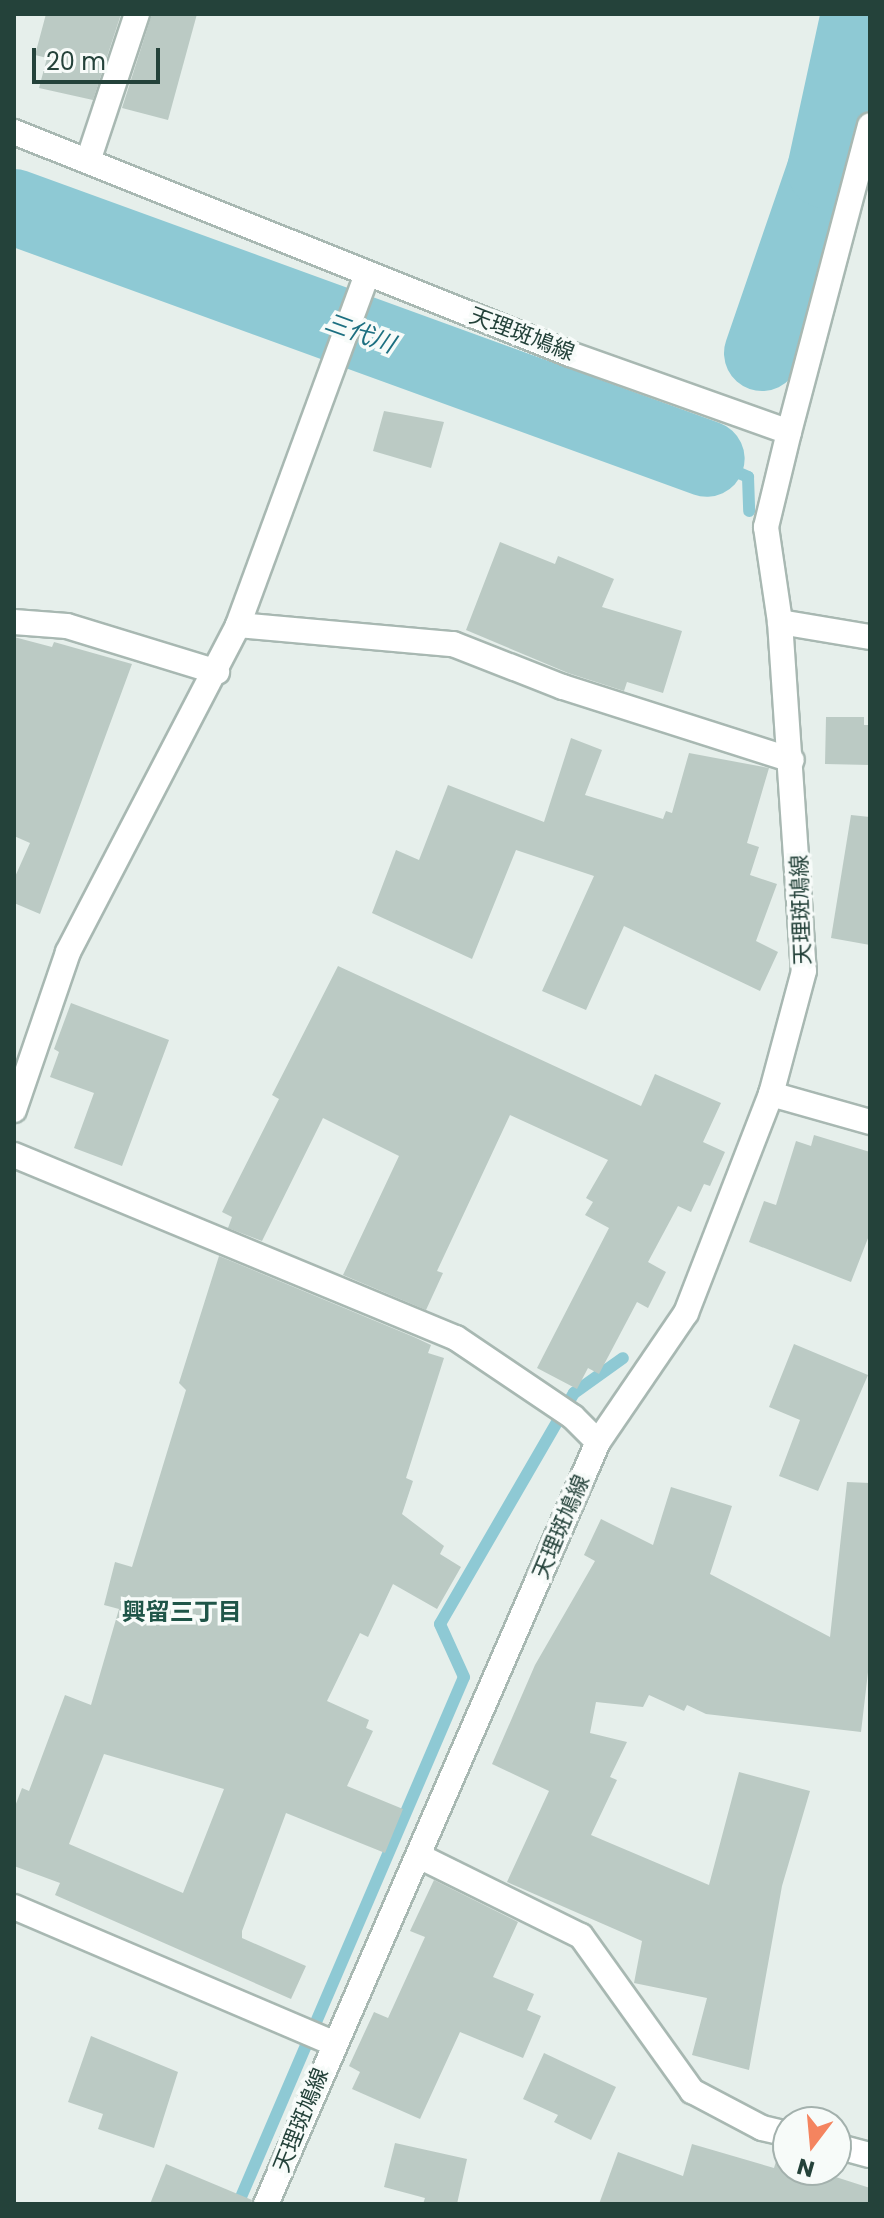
<!DOCTYPE html>
<meta charset="utf-8">
<style>
body{margin:0}
#map{position:relative;width:884px;height:2218px;overflow:hidden;background:#e6efeb;font-family:Poppins,"Noto Sans JP",sans-serif}
div>[style]{position:absolute}
.stream>*{height:12px;margin:-6px;padding:0 6px;transform-origin:6px;border-radius:6px;background:#8ec9d4}
.river>*{height:76px;margin:-38px;padding:0 38px;transform-origin:38px;border-radius:38px;background:#8ec9d4}
.building>*{inset:0;background:#bbcac4}
.roads{filter:drop-shadow(2px 0 #a8b8b2) drop-shadow(-2px 0 #a8b8b2) drop-shadow(0 2px #a8b8b2) drop-shadow(0 -2px #a8b8b2)}
.street>*{height:24px;margin:-12px;padding:0 12px;transform-origin:12px;border-radius:12px;background:#fff}
.secondary>*{height:24px;margin:-12px;padding:0 12px;transform-origin:12px;border-radius:12px;background:#fff}
span{translate:-50% -50%;white-space:nowrap;text-align:center;line-height:1.15;-webkit-text-stroke:7px #f7fbf9;paint-order:stroke}
.street-label{font-size:22px;color:#24423a}
.water-label{font-size:24px;color:#1c6f80;font-style:italic}
.neighbourhood-label{font-size:24px;color:#1f5548;font-weight:700}
.frame{position:absolute;inset:0;border:16px solid #24423a;pointer-events:none}
.north{position:absolute;left:772px;top:2106px;width:80px;height:80px;box-sizing:border-box;background:#f7fbf9;border:2px solid #a3b1ad;border-radius:50%;rotate:196deg;font-size:22px;font-weight:700;line-height:32px;text-align:center;color:#24423a}
.north::after{content:'';display:block;margin:auto;width:28px;height:36px;background:#f4845f;clip-path:polygon(50% 0,100% 100%,50% 72%,0 100%)}
.scale{position:absolute;left:32px;top:48px;width:128px;height:36px;box-sizing:border-box;border:4px solid #24423a;border-top:0;padding-left:10px;font-size:24px;line-height:28px;white-space:nowrap;color:#24423a;-webkit-text-stroke:6px #f7fbf9;paint-order:stroke}
</style>
<div id="map">
<div class="stream">
<div style="left:707px;top:459px;width:45px;rotate:23.7deg"></div>
<div style="left:748px;top:477px;width:34px;rotate:88deg"></div>
<div style="left:238px;top:2204px;width:573px;rotate:-66.79deg"></div>
<div style="left:464px;top:1677px;width:58px;rotate:-114.4deg"></div>
<div style="left:440px;top:1624px;width:267px;rotate:-59.9deg"></div>
<div style="left:574px;top:1393px;width:60px;rotate:-35.5deg"></div>
</div>
<div class="river">
<div style="left:14px;top:207px;width:737px;rotate:19.98deg"></div>
<div style="left:762px;top:353px;width:194px;rotate:-71deg"></div>
<div style="left:825px;top:170px;width:160px;rotate:-77.7deg"></div>
</div>
<div class="building">
<div style="clip-path:polygon(46px 14px,121px 14px,93px 100px,39px 88px,47px 58px,35px 55px)"></div>
<div style="clip-path:polygon(152px 14px,197px 14px,168px 120px,122px 108px)"></div>
<div style="clip-path:polygon(384px 411px,444px 422px,431px 468px,373px 451px)"></div>
<div style="clip-path:polygon(500px 542px,555px 564px,558px 556px,614px 579px,602px 607px,682px 631px,663px 693px,627px 682px,624px 691px,568px 673px,466px 630px)"></div>
<div style="clip-path:polygon(14px 637px,52px 647px,54px 642px,132px 664px,40px 914px,14px 903px,14px 879px,30px 843px,14px 836px)"></div>
<div style="clip-path:polygon(826px 717px,864px 717px,864px 725px,870px 725px,870px 765px,825px 764px)"></div>
<div style="clip-path:polygon(571px 738px,602px 750px,585px 795px,663px 819px,666px 811px,672px 813px,689px 753px,769px 768px,747px 843px,759px 847px,750px 875px,777px 884px,756px 941px,778px 952px,760px 991px,624px 926px,586px 1010px,542px 991px,594px 876px,516px 850px,472px 959px,372px 913px,396px 850px,419px 860px,448px 785px,544px 822px)"></div>
<div style="clip-path:polygon(851px 815px,870px 817px,870px 945px,831px 938px)"></div>
<div style="clip-path:polygon(338px 966px,641px 1106px,655px 1074px,721px 1103px,703px 1142px,725px 1152px,710px 1186px,704px 1184px,691px 1212px,678px 1206px,648px 1262px,666px 1272px,648px 1308px,637px 1302px,599px 1374px,588px 1368px,577px 1389px,537px 1368px,609px 1228px,585px 1215px,593px 1202px,586px 1198px,608px 1160px,510px 1115px,437px 1271px,443px 1273px,426px 1310px,343px 1275px,399px 1156px,323px 1118px,262px 1241px,228px 1228px,232px 1217px,222px 1212px,279px 1099px,272px 1095px)"></div>
<div style="clip-path:polygon(71px 1003px,169px 1040px,122px 1166px,74px 1148px,94px 1093px,50px 1077px,59px 1052px,54px 1049px)"></div>
<div style="clip-path:polygon(814px 1135px,870px 1152px,870px 1233px,851px 1282px,749px 1242px,764px 1201px,776px 1205px,796px 1141px,811px 1146px)"></div>
<div style="clip-path:polygon(evenodd,219px 1256px,414px 1337px,431px 1345px,428px 1353px,444px 1358px,406px 1478px,413px 1481px,402px 1514px,444px 1546px,440px 1554px,461px 1567px,437px 1609px,393px 1584px,368px 1637px,360px 1633px,327px 1701px,369px 1720px,366px 1728px,373px 1731px,347px 1786px,403px 1809px,385px 1853px,286px 1813px,242px 1931px,242px 1938px,306px 1966px,291px 1999px,55px 1895px,60px 1883px,14px 1866px,14px 1809px,22px 1788px,29px 1791px,65px 1695px,91px 1705px,119px 1609px,104px 1605px,115px 1562px,132px 1567px,186px 1390px,179px 1383px,219px 1256px,104px 1754px,224px 1789px,183px 1893px,69px 1844px,104px 1754px)"></div>
<div style="clip-path:polygon(794px 1344px,868px 1375px,818px 1491px,779px 1476px,800px 1420px,769px 1407px)"></div>
<div style="clip-path:polygon(847px 1482px,870px 1483px,870px 1655px,861px 1732px,706px 1714px,687px 1705px,684px 1711px,649px 1695px,643px 1707px,596px 1702px,590px 1733px,627px 1742px,610px 1777px,617px 1780px,591px 1835px,709px 1885px,739px 1772px,810px 1791px,782px 1886px,749px 2070px,692px 2055px,707px 1998px,634px 1983px,642px 1941px,507px 1882px,549px 1791px,492px 1764px,535px 1665px,595px 1561px,584px 1555px,601px 1519px,653px 1545px,671px 1487px,732px 1506px,710px 1574px,830px 1637px)"></div>
<div style="clip-path:polygon(434px 1880px,518px 1922px,493px 1977px,534px 1994px,527px 2010px,541px 2016px,523px 2058px,460px 2032px,420px 2119px,352px 2089px,360px 2072px,349px 2066px,374px 2012px,388px 2018px,425px 1937px,410px 1931px)"></div>
<div style="clip-path:polygon(91px 2036px,178px 2072px,154px 2148px,98px 2129px,103px 2114px,68px 2102px)"></div>
<div style="clip-path:polygon(544px 2053px,616px 2087px,591px 2140px,554px 2122px,558px 2115px,523px 2099px)"></div>
<div style="clip-path:polygon(395px 2143px,467px 2159px,457px 2204px,423px 2204px,425px 2198px,384px 2187px)"></div>
<div style="clip-path:polygon(692px 2144px,774px 2168px,777px 2158px,788px 2162px,788px 2170px,814px 2170px,870px 2188px,870px 2204px,599px 2204px,618px 2152px,683px 2176px)"></div>
<div style="clip-path:polygon(166px 2164px,252px 2200px,251px 2204px,150px 2204px)"></div>
</div>
<div class="roads">
<div class="street">
<div style="left:89px;top:158px;width:152px;rotate:-71.6deg"></div>
<div style="left:789px;top:432px;width:317px;rotate:-75.2deg"></div>
<div style="left:14px;top:622px;width:53px;rotate:4.3deg"></div>
<div style="left:67px;top:626px;width:157px;rotate:17deg"></div>
<div style="left:780px;top:622px;width:91px;rotate:9.5deg"></div>
<div style="left:238px;top:625px;width:216px;rotate:5.1deg"></div>
<div style="left:453px;top:644px;width:118px;rotate:21.4deg"></div>
<div style="left:563px;top:687px;width:240px;rotate:17.7deg"></div>
<div style="left:771px;top:1094px;width:103px;rotate:15.8deg"></div>
<div style="left:14px;top:1110px;width:167px;rotate:-71.1deg"></div>
<div style="left:68px;top:952px;width:369px;rotate:-62.5deg"></div>
<div style="left:238px;top:625px;width:374px;rotate:-69.8deg"></div>
<div style="left:14px;top:1155px;width:478px;rotate:22.5deg"></div>
<div style="left:456px;top:1338px;width:141px;rotate:34deg"></div>
<div style="left:573px;top:1417px;width:35px;rotate:45deg"></div>
<div style="left:421px;top:1857px;width:178px;rotate:26.3deg"></div>
<div style="left:581px;top:1936px;width:191px;rotate:54.4deg"></div>
<div style="left:692px;top:2091px;width:79px;rotate:27.9deg"></div>
<div style="left:762px;top:2128px;width:27px;rotate:13deg"></div>
<div style="left:14px;top:1907px;width:347px;rotate:23.1deg"></div>
<div style="left:836px;top:2146px;width:35px;rotate:15deg"></div>
</div>
<div class="secondary">
<div style="left:14px;top:132px;width:599px;rotate:21.77deg"></div>
<div style="left:570px;top:354px;width:232px;rotate:19.6deg"></div>
<div style="left:789px;top:432px;width:98px;rotate:103.6deg"></div>
<div style="left:766px;top:527px;width:96px;rotate:81.6deg"></div>
<div style="left:780px;top:622px;width:350px;rotate:86.1deg"></div>
<div style="left:804px;top:971px;width:127px;rotate:105deg"></div>
<div style="left:771px;top:1094px;width:235px;rotate:111.2deg"></div>
<div style="left:686px;top:1313px;width:156px;rotate:124.3deg"></div>
<div style="left:598px;top:1442px;width:831px;rotate:113.54deg"></div>
</div>
</div>
<div class="street-label">
<span style="left:522px;top:334px;rotate:21deg">天理斑鳩線</span>
<span style="left:801px;top:910px;rotate:-92deg">天理斑鳩線</span>
<span style="left:561px;top:1527px;rotate:-67deg">天理斑鳩線</span>
<span style="left:301px;top:2120px;rotate:-68deg">天理斑鳩線</span>
</div>
<div class="water-label">
<span style="left:360px;top:333px;rotate:20deg">三代川</span>
</div>
<div class="neighbourhood-label">
<span style="left:182px;top:1612px">興留三丁目</span>
</div>
<div class="frame"></div>
<div class="north">N</div>
<div class="scale">20 m</div>
</div>
